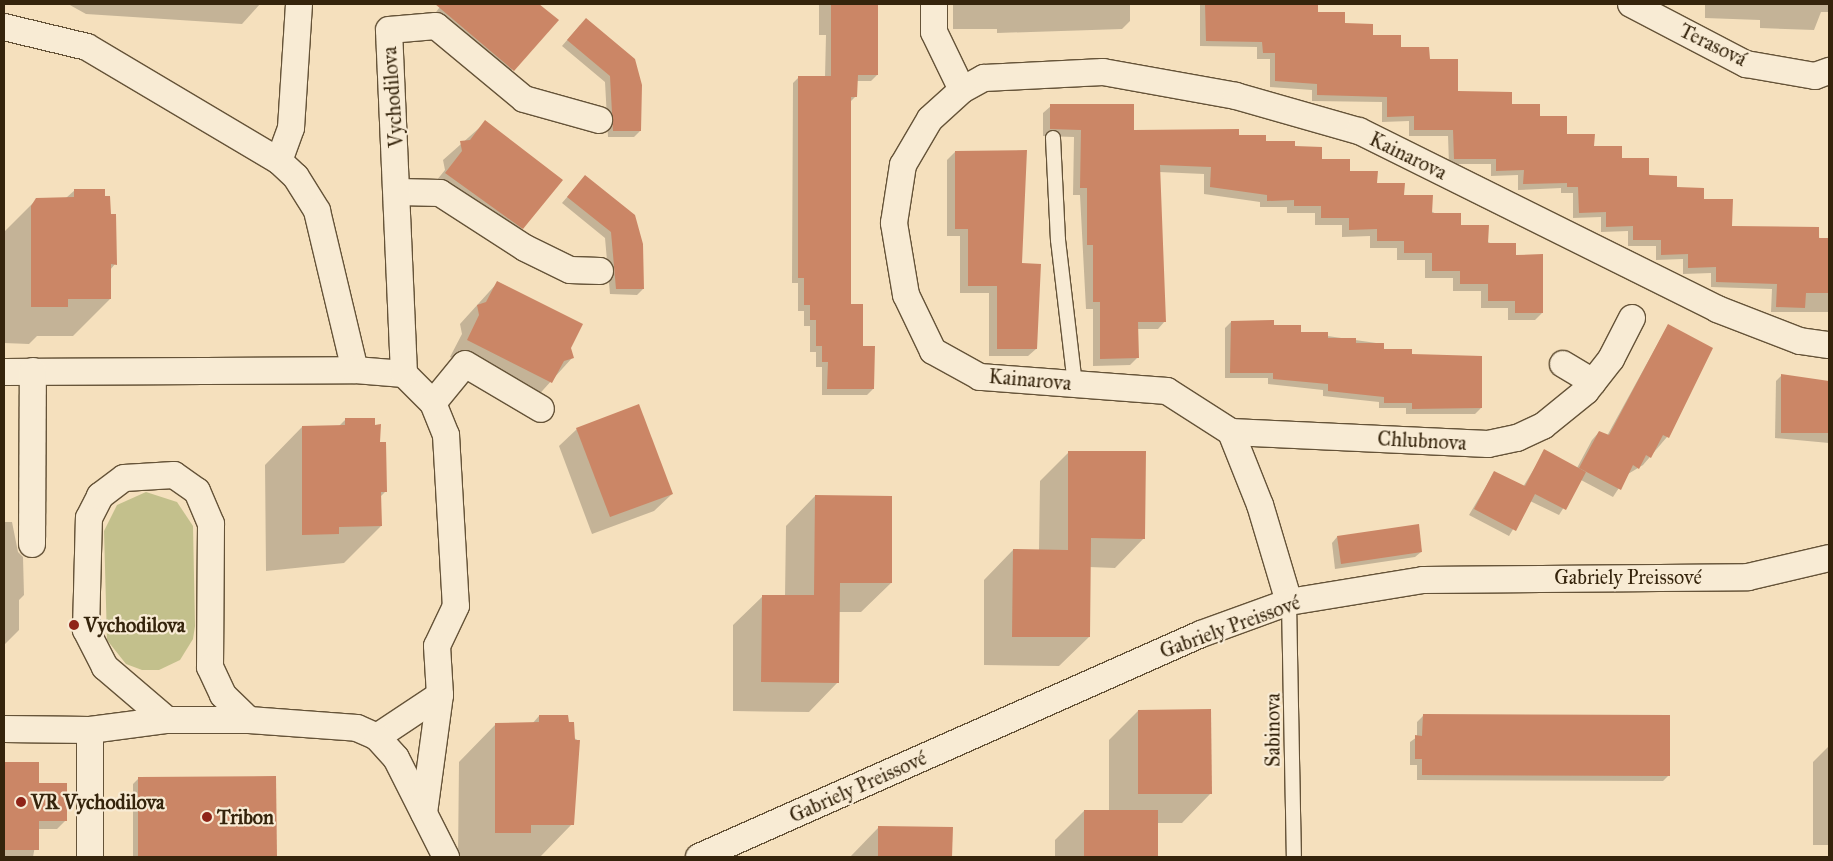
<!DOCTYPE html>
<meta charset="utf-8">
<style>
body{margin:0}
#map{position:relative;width:1833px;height:861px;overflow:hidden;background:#f5e0bd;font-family:"IM FELL Great Primer",serif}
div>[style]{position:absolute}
.green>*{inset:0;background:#c3c08c}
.shadow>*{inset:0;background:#0003}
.building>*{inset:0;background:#cb8666}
.roads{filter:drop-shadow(1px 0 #655338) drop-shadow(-1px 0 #655338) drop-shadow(0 1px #655338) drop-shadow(0 -1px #655338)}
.service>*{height:14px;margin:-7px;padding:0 7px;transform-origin:7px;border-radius:7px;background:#f8ebd4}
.minor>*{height:26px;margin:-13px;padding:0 13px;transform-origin:13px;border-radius:13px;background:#f8ebd4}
.dots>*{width:14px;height:14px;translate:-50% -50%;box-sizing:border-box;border:2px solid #f8ebd4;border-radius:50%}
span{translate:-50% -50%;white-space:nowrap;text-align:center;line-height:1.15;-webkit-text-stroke:4.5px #f8ebd4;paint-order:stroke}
.street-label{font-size:20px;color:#35240c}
.poi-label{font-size:20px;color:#35240c;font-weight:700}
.left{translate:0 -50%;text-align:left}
.frame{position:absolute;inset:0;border:5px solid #35240c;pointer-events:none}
</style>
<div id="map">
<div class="green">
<div style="clip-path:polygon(146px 492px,177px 502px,193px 526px,195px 626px,193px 639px,180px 660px,159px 670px,142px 670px,126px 664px,107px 640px,104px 531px,117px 505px)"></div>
</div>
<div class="shadow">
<div style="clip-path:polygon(68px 4px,260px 4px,242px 24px,86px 14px)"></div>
<div style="clip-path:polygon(442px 4px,537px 4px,557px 21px,496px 87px,425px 27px)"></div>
<div style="clip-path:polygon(819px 4px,877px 4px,877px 75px,871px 81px,857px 81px,856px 96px,850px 102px,850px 305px,873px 389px,867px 395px,822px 395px,822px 367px,816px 367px,816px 352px,810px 352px,810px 326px,804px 326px,804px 311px,798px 311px,798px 283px,792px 283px,793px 83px,799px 77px,825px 77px,826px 35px,819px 35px)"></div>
<div style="clip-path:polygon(953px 4px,1130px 4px,1130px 21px,1122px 29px,997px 33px,997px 29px,953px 29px)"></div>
<div style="clip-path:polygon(1200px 4px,1317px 4px,1317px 13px,1428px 60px,1457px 92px,1511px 105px,1538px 117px,1566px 135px,1703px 200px,1731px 227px,1829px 239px,1829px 312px,1771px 312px,1772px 289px,1711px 287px,1711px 273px,1683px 274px,1683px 259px,1656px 260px,1656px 246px,1628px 246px,1628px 231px,1601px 232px,1601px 217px,1573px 218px,1573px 193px,1561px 193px,1561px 188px,1518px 190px,1518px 175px,1491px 176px,1491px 164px,1449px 164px,1448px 136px,1409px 136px,1409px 121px,1382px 122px,1382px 102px,1312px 101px,1312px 90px,1270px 87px,1270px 59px,1257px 59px,1257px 47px,1200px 46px)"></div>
<div style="clip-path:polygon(1705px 4px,1829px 4px,1829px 12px,1821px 12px,1814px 30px,1760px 28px,1760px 20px,1705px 18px)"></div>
<div style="clip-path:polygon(580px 25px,641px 85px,640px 131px,634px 137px,608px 137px,605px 82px,562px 46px)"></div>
<div style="clip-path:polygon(1051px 106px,1133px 131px,1238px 137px,1293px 147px,1403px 196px,1514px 256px,1542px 313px,1535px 320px,1508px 320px,1508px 308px,1481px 308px,1481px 291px,1453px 291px,1453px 278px,1425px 278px,1425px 260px,1397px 260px,1397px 248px,1370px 248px,1370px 236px,1342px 237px,1342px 225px,1315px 225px,1315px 213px,1287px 213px,1287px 207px,1260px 207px,1260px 202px,1204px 194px,1204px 174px,1159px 172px,1165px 321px,1158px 329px,1137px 329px,1137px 358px,1130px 365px,1093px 366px,1093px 309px,1086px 309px,1080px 195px,1073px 195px,1074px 137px,1043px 136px,1043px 113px)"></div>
<div style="clip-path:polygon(486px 122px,522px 228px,505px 246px,428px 191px,445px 170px,443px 160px)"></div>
<div style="clip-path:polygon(955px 152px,1020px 264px,1036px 349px,1028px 356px,989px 356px,989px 293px,960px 293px,960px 236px,947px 236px,947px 160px)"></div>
<div style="clip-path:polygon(580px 182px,642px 245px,643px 289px,637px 295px,610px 294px,605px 238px,562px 203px)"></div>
<div style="clip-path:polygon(75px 190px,115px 264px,110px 270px,110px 299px,73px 336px,37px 336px,29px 344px,4px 343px,4px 232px,37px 199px,66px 198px)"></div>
<div style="clip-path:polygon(498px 282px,570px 348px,572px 358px,534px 400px,450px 357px,462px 334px,460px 324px)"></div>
<div style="clip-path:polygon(1231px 322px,1383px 344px,1383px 351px,1410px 356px,1481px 408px,1475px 414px,1406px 414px,1406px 408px,1379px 408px,1379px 402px,1323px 396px,1323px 390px,1268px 384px,1268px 378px,1225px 378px,1225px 328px)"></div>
<div style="clip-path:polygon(1668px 325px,1667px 437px,1643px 465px,1628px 474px,1613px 497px,1581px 480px,1559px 515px,1530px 501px,1509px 536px,1469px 515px,1494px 473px,1523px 487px,1545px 451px,1577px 468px,1592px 440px,1599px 432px,1607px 436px)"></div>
<div style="clip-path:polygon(1781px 376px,1829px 382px,1829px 443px,1775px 438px,1776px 381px)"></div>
<div style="clip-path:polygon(346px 419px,374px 426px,385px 492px,380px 497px,381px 526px,344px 563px,266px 571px,265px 465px,302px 427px,339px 426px)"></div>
<div style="clip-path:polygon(577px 429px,672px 494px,654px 511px,592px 534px,559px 446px)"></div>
<div style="clip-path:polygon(1069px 452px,1144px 538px,1115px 568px,1089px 567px,1089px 637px,1059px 666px,984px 665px,984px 580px,1013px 550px,1039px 551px,1040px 481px)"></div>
<div style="clip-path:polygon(815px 496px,891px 583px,861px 612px,838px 612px,838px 682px,809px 712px,733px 711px,733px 625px,763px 596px,785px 596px,786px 526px)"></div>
<div style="clip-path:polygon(4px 522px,12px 522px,18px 552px,23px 557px,24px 595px,19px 600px,19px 630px,4px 645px)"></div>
<div style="clip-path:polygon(1337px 537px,1421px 552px,1415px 557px,1335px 569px,1332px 543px)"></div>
<div style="clip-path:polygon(1138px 711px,1211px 793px,1182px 823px,1156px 823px,1156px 857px,1055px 857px,1055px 840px,1084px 811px,1109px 811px,1109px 740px)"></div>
<div style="clip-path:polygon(539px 716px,579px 741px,572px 824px,540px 857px,458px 857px,459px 762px,496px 724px,532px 724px)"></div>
<div style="clip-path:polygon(1423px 716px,1669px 775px,1663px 781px,1417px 780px,1417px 765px,1410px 765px,1410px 742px,1417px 737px,1417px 722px)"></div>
<div style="clip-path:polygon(1829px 746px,1829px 845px,1813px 845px,1813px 762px)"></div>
<div style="clip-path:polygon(4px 763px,38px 763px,38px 784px,66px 820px,57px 829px,38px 829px,33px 857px,4px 857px)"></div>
<div style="clip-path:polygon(275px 777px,276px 857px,133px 857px,133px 784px,139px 778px)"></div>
<div style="clip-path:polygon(879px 827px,951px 828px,951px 857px,850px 857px)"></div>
</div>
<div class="building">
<div style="clip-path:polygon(435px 4px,539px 4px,559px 20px,514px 71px)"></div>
<div style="clip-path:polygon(831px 4px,878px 4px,878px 75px,858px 75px,857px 97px,851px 97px,851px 304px,863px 304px,863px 346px,875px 346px,874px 389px,827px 389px,828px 362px,822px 362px,822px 346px,816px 346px,816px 320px,810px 320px,810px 305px,804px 305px,804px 278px,798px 278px,798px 76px,831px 76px)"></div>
<div style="clip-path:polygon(1205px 4px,1318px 4px,1318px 12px,1345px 12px,1345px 23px,1373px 24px,1373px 35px,1401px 35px,1401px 47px,1429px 47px,1430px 59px,1458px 59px,1458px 91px,1512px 92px,1512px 104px,1540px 104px,1540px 116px,1567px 116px,1567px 134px,1595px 134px,1594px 146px,1622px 146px,1622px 158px,1649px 158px,1649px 175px,1677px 176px,1677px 187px,1704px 188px,1704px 199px,1733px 199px,1732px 226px,1819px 227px,1819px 238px,1829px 238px,1829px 293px,1806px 293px,1805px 308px,1776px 307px,1777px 284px,1716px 282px,1716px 267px,1688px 268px,1688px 254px,1661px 255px,1661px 240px,1633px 240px,1633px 226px,1606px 227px,1606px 212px,1579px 213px,1578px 187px,1567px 187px,1567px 183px,1523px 184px,1524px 170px,1496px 171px,1496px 159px,1454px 159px,1453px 130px,1414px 130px,1414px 116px,1387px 117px,1387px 97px,1317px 95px,1317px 84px,1275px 81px,1275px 53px,1263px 53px,1262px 42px,1206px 41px)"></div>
<div style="clip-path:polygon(586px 18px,635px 59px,642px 85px,641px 131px,613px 131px,610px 76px,567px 40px)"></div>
<div style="clip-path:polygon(1050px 104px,1134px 104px,1134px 130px,1239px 129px,1239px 135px,1266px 135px,1266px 141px,1295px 141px,1295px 146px,1322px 147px,1322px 159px,1350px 159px,1350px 171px,1378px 171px,1377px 183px,1405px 183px,1404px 195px,1433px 195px,1432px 213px,1461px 213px,1461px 225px,1489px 225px,1488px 243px,1516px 243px,1516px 255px,1543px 254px,1543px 313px,1515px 313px,1515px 301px,1488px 301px,1488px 284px,1460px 284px,1460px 271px,1432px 271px,1432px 253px,1404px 253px,1404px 241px,1377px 241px,1377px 229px,1349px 230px,1349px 218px,1321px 218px,1321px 206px,1294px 206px,1294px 200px,1267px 201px,1267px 195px,1210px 187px,1211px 167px,1160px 165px,1166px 322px,1138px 322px,1139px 358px,1100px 359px,1100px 302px,1093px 302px,1093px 245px,1087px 245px,1087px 188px,1080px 188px,1081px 130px,1050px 129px)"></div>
<div style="clip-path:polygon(485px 120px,563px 180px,523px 229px,445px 173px,462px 151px,460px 141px,470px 140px)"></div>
<div style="clip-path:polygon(1027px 150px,1022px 263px,1041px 264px,1037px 349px,997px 349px,997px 286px,968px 286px,968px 229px,955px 229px,955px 151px)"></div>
<div style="clip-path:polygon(585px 175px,635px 215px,643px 244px,644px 289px,616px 289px,611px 232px,567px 197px)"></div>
<div style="clip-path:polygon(74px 189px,105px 189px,105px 196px,110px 196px,111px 214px,116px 214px,117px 265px,111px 264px,111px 299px,68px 299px,68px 307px,31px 307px,31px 206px,36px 198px,74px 197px)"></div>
<div style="clip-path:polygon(497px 281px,583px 324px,571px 348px,574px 358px,564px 361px,552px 383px,467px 340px,479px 315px,477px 305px,486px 302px)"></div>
<div style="clip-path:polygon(1274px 320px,1274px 325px,1301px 325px,1301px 332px,1328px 332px,1328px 338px,1356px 338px,1356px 343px,1384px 343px,1384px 349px,1412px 349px,1412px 354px,1482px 356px,1482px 408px,1412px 409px,1412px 403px,1384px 403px,1384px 397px,1328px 391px,1328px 384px,1273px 379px,1273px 373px,1230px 373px,1231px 321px)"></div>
<div style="clip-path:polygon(1668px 324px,1713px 348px,1669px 438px,1663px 435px,1651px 458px,1646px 455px,1639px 469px,1633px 465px,1621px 490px,1579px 468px,1599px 431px,1609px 435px)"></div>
<div style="clip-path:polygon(1781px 374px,1829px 381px,1829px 433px,1781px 433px)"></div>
<div style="clip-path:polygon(639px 404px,673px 494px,610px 517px,576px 428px)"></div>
<div style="clip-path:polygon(345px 418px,375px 418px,375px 425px,381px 424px,380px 442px,386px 442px,387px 492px,381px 492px,382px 526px,339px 527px,339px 534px,302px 535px,302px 426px,345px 425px)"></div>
<div style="clip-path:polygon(1544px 449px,1586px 472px,1566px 510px,1535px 494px,1516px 531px,1474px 509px,1494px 471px,1525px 486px)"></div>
<div style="clip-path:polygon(1068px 451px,1146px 451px,1145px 539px,1091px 538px,1090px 637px,1012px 637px,1013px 549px,1068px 550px)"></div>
<div style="clip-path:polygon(815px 495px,892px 496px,892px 583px,840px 583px,839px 683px,761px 682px,762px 595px,814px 595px)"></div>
<div style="clip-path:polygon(1419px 524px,1422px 552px,1341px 564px,1337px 536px)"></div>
<div style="clip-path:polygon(1211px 709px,1212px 794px,1138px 794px,1138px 710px)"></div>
<div style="clip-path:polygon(1423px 714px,1670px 715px,1670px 776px,1422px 775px,1422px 759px,1415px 759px,1415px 735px,1422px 736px)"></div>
<div style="clip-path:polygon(539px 715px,568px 715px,569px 722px,574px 722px,575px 740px,580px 740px,574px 825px,531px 825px,531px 833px,495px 833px,495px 723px,539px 722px)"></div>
<div style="clip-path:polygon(4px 762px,39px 762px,39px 783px,67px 783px,67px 821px,39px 821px,39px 850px,4px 850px)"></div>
<div style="clip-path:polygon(276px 776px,277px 857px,138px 857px,138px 777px)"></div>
<div style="clip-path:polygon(1084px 810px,1158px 810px,1158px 857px,1084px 857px)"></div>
<div style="clip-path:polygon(878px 826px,953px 827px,952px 857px,878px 857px)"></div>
</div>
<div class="roads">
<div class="service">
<div style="left:1053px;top:138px;width:102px;rotate:87.2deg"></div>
<div style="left:1058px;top:240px;width:145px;rotate:83.3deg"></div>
<div style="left:1289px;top:602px;width:255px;rotate:88.9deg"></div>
</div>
<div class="minor">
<div style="left:934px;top:4px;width:28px;rotate:90deg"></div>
<div style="left:934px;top:32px;width:64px;rotate:64.2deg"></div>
<div style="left:1631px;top:4px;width:130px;rotate:27.6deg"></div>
<div style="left:1746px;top:64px;width:70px;rotate:9.9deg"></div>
<div style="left:1815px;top:76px;width:15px;rotate:-20deg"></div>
<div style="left:4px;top:27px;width:85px;rotate:13.5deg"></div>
<div style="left:87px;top:47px;width:223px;rotate:30.7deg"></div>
<div style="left:279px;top:161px;width:23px;rotate:43deg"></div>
<div style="left:296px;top:177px;width:40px;rotate:58deg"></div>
<div style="left:317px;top:211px;width:163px;rotate:76.6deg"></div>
<div style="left:279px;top:161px;width:35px;rotate:-70deg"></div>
<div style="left:291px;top:128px;width:124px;rotate:-86.3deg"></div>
<div style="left:399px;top:192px;width:41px;rotate:1.4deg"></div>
<div style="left:440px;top:193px;width:101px;rotate:32.9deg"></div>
<div style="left:525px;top:248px;width:50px;rotate:26.1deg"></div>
<div style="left:570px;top:270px;width:30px;rotate:2deg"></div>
<div style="left:1563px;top:364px;width:35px;rotate:31deg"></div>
<div style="left:4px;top:372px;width:351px;rotate:-0.3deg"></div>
<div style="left:355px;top:370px;width:49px;rotate:4.7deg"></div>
<div style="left:404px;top:374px;width:41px;rotate:45deg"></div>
<div style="left:433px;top:403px;width:35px;rotate:68deg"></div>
<div style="left:446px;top:435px;width:171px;rotate:86.7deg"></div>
<div style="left:456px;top:606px;width:44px;rotate:115.4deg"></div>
<div style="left:437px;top:646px;width:49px;rotate:86.5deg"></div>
<div style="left:440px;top:695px;width:76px;rotate:146.3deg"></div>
<div style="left:404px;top:374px;width:344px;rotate:-92.5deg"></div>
<div style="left:389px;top:30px;width:47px;rotate:-4.9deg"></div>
<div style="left:436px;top:26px;width:114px;rotate:39.7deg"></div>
<div style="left:524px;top:99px;width:78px;rotate:15.6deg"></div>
<div style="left:433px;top:403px;width:50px;rotate:-50.6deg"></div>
<div style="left:465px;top:364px;width:88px;rotate:30.6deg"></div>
<div style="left:1231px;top:432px;width:257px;rotate:2.7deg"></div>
<div style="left:1488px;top:444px;width:30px;rotate:-12deg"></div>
<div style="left:1517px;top:438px;width:29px;rotate:-25deg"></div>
<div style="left:1543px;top:426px;width:55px;rotate:-39.1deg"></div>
<div style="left:1586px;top:391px;width:41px;rotate:-52deg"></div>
<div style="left:1611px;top:359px;width:46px;rotate:-62.9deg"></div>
<div style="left:32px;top:544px;width:173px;rotate:-89.7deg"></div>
<div style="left:1289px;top:602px;width:101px;rotate:-106.6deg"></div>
<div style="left:1260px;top:505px;width:79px;rotate:-111.7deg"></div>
<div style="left:1231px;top:432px;width:76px;rotate:-147.4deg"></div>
<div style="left:1167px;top:391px;width:188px;rotate:-175.7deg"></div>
<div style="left:980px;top:377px;width:54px;rotate:-151deg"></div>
<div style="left:933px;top:351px;width:62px;rotate:-115.7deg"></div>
<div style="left:906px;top:295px;width:73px;rotate:-99.5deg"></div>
<div style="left:894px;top:223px;width:59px;rotate:-81.2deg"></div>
<div style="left:903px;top:165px;width:53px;rotate:-59.6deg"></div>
<div style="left:930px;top:119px;width:43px;rotate:-42.2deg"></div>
<div style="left:962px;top:90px;width:25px;rotate:-29deg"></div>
<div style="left:984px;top:78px;width:119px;rotate:-2.9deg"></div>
<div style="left:1103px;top:72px;width:135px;rotate:10.2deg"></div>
<div style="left:1236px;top:96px;width:128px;rotate:15.9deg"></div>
<div style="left:1359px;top:131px;width:400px;rotate:26.4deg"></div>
<div style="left:1717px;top:309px;width:89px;rotate:21.1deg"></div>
<div style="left:1800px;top:341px;width:29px;rotate:8deg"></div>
<div style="left:167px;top:720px;width:82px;rotate:-139.5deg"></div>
<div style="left:105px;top:667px;width:42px;rotate:-117.2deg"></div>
<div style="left:86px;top:630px;width:112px;rotate:-88.5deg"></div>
<div style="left:89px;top:518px;width:25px;rotate:-63deg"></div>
<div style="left:100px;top:496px;width:30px;rotate:-37deg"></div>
<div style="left:124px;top:478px;width:50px;rotate:-3.4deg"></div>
<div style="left:174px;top:475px;width:28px;rotate:35deg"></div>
<div style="left:197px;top:491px;width:36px;rotate:67deg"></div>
<div style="left:211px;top:524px;width:143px;rotate:90.4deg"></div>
<div style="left:210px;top:667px;width:31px;rotate:65deg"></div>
<div style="left:223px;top:695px;width:36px;rotate:44deg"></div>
<div style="left:4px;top:729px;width:86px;rotate:0.7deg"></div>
<div style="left:90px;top:730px;width:78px;rotate:-7.4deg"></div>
<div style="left:167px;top:720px;width:82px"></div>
<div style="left:249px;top:720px;width:108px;rotate:4.2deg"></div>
<div style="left:357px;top:728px;width:22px;rotate:24deg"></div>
<div style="left:377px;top:737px;width:28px;rotate:48deg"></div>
<div style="left:396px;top:758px;width:111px;rotate:63.2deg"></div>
<div style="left:424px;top:813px;width:119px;rotate:-82.3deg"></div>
<div style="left:90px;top:857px;width:127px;rotate:-90deg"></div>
<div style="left:699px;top:857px;width:549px;rotate:-23.95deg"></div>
<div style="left:1201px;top:634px;width:94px;rotate:-20deg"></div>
<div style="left:1289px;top:602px;width:136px;rotate:-9.3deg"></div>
<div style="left:1423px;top:580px;width:325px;rotate:-0.5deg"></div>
<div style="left:1748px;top:577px;width:83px;rotate:-13.2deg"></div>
</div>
</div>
<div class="dots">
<div style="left:74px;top:625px;background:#8f2418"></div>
<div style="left:21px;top:802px;background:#8f2418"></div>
<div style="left:207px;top:817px;background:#8f2418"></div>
</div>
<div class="street-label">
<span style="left:1713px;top:45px;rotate:26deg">Terasová</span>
<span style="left:393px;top:97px;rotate:-94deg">Vychodilova</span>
<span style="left:1408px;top:156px;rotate:26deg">Kainarova</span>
<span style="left:1030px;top:380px;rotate:5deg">Kainarova</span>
<span style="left:1422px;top:441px;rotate:3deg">Chlubnova</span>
<span style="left:1628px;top:577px">Gabriely Preissové</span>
<span style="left:1230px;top:627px;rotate:-20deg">Gabriely Preissové</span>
<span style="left:1273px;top:730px;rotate:-90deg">Sabinova</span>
<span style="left:858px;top:787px;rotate:-24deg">Gabriely Preissové</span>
</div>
<div class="poi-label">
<span class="left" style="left:84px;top:625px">Vychodilova</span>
<span class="left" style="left:31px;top:802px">VR Vychodilova</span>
<span class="left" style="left:217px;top:817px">Tribon</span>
</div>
<div class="frame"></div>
</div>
